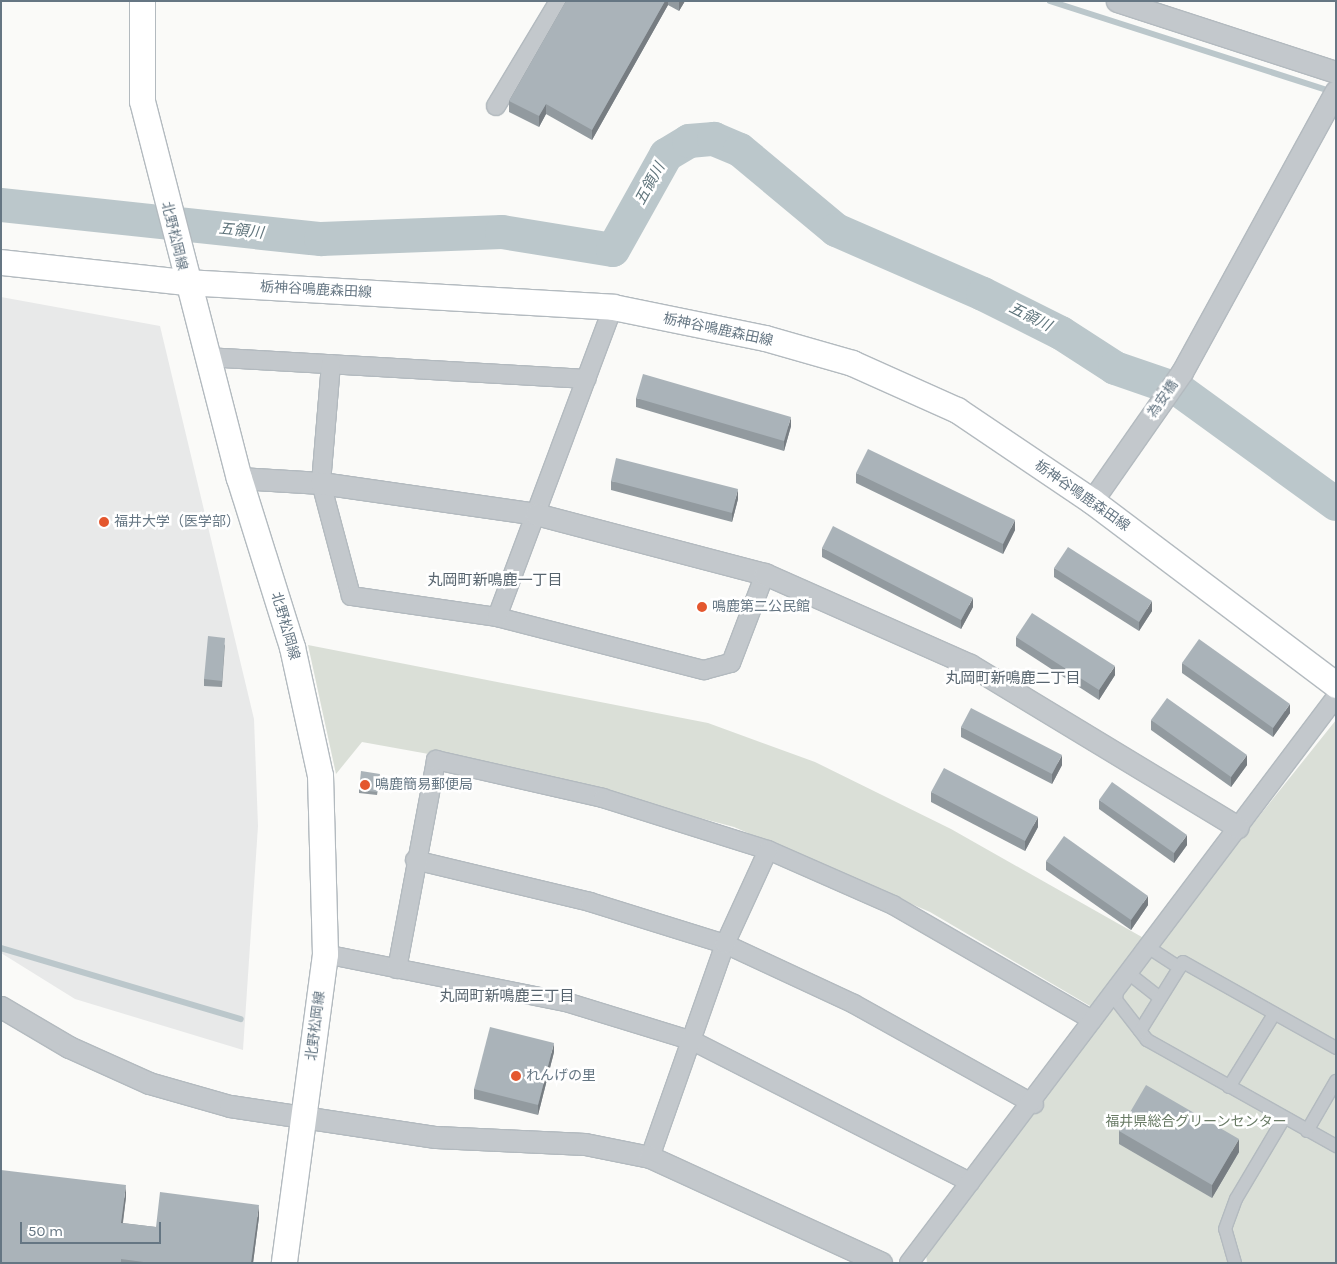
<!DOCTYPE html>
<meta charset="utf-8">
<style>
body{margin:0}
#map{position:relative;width:1337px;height:1264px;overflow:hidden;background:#fafaf8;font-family:Karla,"Noto Sans JP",sans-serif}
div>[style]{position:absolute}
.built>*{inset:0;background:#e8e9e9}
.green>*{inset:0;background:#dadfd7}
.stream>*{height:5.5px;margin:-2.75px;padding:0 2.75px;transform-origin:2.75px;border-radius:2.75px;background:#bbc7cb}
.river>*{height:34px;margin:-17px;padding:0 17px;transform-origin:17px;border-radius:17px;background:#bbc7cb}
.roads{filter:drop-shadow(1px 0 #b3babf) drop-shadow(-1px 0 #b3babf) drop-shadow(0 1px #b3babf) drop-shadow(0 -1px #b3babf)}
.pedestrian>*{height:12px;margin:-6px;padding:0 6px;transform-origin:6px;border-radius:6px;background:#c3c8cc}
.minor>*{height:18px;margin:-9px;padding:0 9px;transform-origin:9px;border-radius:9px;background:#c3c8cc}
.tertiary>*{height:21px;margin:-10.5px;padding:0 10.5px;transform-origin:10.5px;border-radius:10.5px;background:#c3c8cc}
.secondary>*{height:25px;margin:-12.5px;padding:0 12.5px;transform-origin:12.5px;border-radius:12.5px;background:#fff}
.wall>*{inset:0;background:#929a9f}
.shaded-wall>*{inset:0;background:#777d82}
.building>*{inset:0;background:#aab3b9}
.dots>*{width:14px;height:14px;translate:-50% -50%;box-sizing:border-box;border:2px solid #fff;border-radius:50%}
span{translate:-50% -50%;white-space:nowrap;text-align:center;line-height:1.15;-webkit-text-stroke:5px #fff;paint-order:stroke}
.street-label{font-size:14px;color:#657683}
.poi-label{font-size:14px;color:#657683}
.left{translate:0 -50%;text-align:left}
.park-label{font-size:14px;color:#687a64}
.water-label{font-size:15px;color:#60757c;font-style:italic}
.neighbourhood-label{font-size:15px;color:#57646e}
.frame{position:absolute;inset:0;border:2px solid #657683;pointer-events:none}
.scale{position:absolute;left:20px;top:1222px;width:141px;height:22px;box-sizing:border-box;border:2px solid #657683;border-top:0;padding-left:6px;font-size:15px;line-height:18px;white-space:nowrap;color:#657683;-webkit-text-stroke:4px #fff;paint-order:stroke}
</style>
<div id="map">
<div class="built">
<div style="clip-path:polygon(1px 297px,160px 326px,254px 719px,258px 826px,243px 1050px,75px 999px,1px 953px)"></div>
</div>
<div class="green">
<div style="clip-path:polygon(308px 645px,708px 723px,815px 762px,951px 829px,1156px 945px,1336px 720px,1336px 1263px,927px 1263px,926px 1254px,1102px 1013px,930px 912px,734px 827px,523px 771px,362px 742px,336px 774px)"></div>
</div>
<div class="stream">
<div style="left:1050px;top:1px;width:295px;rotate:17.8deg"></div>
<div style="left:1px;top:948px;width:250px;rotate:16.5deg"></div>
</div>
<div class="river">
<div style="left:1px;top:205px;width:322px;rotate:6.1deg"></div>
<div style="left:321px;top:239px;width:181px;rotate:-2.2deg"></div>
<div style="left:502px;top:232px;width:112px;rotate:9.2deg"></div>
<div style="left:613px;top:250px;width:109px;rotate:-60.8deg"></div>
<div style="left:666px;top:155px;width:27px;rotate:-31deg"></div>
<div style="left:689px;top:141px;width:25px;rotate:-5deg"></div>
<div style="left:714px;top:139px;width:28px;rotate:23deg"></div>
<div style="left:740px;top:150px;width:125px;rotate:39.8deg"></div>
<div style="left:836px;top:230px;width:160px;rotate:23.5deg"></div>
<div style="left:983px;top:294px;width:87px;rotate:26.6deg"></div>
<div style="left:1061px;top:333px;width:64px;rotate:32.9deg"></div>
<div style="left:1115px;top:368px;width:68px;rotate:19deg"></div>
<div style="left:1179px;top:390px;width:194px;rotate:36deg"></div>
</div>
<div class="roads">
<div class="pedestrian">
<div style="left:1146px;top:946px;width:40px;rotate:32.9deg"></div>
<div style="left:1127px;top:972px;width:42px;rotate:38.2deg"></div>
<div style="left:1117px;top:990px;width:10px;rotate:96deg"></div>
<div style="left:1116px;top:1000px;width:51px;rotate:52.2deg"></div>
<div style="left:1147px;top:1040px;width:217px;rotate:29.3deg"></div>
<div style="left:1140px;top:1031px;width:81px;rotate:-58.1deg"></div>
<div style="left:1183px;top:962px;width:176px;rotate:29.3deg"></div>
<div style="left:1229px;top:1087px;width:86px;rotate:-58.3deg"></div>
<div style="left:1307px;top:1131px;width:58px;rotate:-59.9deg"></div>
<div style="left:1235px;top:1263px;width:35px;rotate:-106deg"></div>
<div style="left:1225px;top:1229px;width:32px;rotate:-70deg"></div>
<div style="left:1236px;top:1199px;width:94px;rotate:-59.3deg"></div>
</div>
<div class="minor">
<div style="left:496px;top:106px;width:122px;rotate:-59deg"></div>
<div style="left:206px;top:357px;width:381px;rotate:3.3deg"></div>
<div style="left:331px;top:364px;width:119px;rotate:94.8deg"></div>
<div style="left:321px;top:483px;width:117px;rotate:75.1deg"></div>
<div style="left:351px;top:596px;width:148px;rotate:8.2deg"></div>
<div style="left:497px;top:617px;width:214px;rotate:14.4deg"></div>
<div style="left:704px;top:670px;width:28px;rotate:-15deg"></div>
<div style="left:731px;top:663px;width:95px;rotate:-69.1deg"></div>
<div style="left:497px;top:617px;width:331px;rotate:-69.5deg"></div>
<div style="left:415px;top:860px;width:180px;rotate:13.5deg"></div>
<div style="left:590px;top:902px;width:141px;rotate:17.3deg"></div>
<div style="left:725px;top:944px;width:142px;rotate:24.9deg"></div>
<div style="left:854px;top:1004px;width:206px;rotate:29.1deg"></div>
<div style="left:325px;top:954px;width:246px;rotate:11.3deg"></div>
<div style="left:566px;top:1002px;width:133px;rotate:17.1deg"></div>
<div style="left:693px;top:1041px;width:311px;rotate:27deg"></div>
<div style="left:397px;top:969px;width:213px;rotate:-79.4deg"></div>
<div style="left:436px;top:760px;width:171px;rotate:12.8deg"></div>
<div style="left:603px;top:798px;width:173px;rotate:17.5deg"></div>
<div style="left:768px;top:850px;width:137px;rotate:23.7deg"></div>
<div style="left:893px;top:905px;width:230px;rotate:30deg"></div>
<div style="left:650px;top:1157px;width:226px;rotate:-70.6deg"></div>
<div style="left:725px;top:944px;width:103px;rotate:-65.4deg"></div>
<div style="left:909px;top:1263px;width:709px;rotate:-52.97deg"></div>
</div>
<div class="tertiary">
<div style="left:1117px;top:1px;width:230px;rotate:18deg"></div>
<div style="left:239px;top:478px;width:82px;rotate:3.5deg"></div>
<div style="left:321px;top:483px;width:217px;rotate:8.2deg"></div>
<div style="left:536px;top:514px;width:237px;rotate:14.7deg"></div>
<div style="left:765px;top:574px;width:224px;rotate:23.9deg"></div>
<div style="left:970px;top:665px;width:313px;rotate:31.2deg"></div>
<div style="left:1092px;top:501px;width:157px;rotate:-55.1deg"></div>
<div style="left:1182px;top:372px;width:320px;rotate:-61.3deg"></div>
<div style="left:1px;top:1007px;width:79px;rotate:30.5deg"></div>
<div style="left:69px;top:1047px;width:88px;rotate:24.2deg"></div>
<div style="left:149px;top:1083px;width:84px;rotate:15.9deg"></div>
<div style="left:230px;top:1106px;width:208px;rotate:8.6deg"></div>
<div style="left:436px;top:1137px;width:149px;rotate:2.7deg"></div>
<div style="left:585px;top:1144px;width:66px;rotate:11.3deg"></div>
<div style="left:650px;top:1157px;width:254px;rotate:24.6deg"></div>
</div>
<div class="secondary">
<div style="left:142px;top:1px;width:100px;rotate:90deg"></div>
<div style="left:142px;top:101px;width:389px;rotate:75.6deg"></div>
<div style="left:239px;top:478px;width:177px;rotate:72.6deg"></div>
<div style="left:292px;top:647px;width:131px;rotate:77.7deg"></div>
<div style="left:320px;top:775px;width:179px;rotate:88.4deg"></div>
<div style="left:325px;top:954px;width:312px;rotate:97.6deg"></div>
<div style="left:1px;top:262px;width:185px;rotate:6.2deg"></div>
<div style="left:185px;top:282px;width:429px;rotate:3.3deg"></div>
<div style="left:613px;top:307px;width:155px;rotate:11.5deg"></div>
<div style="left:765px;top:338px;width:91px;rotate:16deg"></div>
<div style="left:852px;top:363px;width:115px;rotate:24.1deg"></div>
<div style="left:957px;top:410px;width:163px;rotate:34deg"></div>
<div style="left:1092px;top:501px;width:306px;rotate:37deg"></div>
</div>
</div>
<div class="wall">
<div style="clip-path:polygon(566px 1px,685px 1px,679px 11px,668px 5px,592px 140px,546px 114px,539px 127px,509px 112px,509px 101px)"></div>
<div style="clip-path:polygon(636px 398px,791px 426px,784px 451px,636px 407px)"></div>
<div style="clip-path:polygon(856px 473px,1015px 530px,1003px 554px,856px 483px)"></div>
<div style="clip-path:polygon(611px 481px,738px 499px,732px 522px,611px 490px)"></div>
<div style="clip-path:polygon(822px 548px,973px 607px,961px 629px,822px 557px)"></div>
<div style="clip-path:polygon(1054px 568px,1152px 611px,1139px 631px,1054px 577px)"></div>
<div style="clip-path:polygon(1016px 637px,1115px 675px,1099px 700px,1016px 646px)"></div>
<div style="clip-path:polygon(225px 644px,222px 687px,204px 686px,204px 679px)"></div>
<div style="clip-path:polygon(1182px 663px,1290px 713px,1273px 737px,1182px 673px)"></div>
<div style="clip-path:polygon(1151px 720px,1247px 765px,1231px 787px,1151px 730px)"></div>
<div style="clip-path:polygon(961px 727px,1062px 765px,1052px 784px,961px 737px)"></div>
<div style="clip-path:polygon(380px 777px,377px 795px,359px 793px,359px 790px)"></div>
<div style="clip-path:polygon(931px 792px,1038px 827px,1025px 851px,931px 802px)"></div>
<div style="clip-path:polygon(1099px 800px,1187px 845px,1174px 863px,1099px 809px)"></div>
<div style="clip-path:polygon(1046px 861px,1148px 905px,1131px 930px,1046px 870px)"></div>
<div style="clip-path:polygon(554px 1052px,538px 1115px,474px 1099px,474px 1089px)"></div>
<div style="clip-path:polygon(1119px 1131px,1239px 1152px,1212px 1198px,1119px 1144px)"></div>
<div style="clip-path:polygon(126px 1197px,123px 1223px,156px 1227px,259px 1217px,253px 1263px,1px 1263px)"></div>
</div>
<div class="shaded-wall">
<div style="clip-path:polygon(665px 1px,668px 1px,668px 5px,592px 140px,592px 130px)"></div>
<div style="clip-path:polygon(679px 1px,685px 1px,679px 11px)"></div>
<div style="clip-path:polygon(546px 104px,546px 114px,539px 127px,539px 116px)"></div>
<div style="clip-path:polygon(791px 417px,791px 426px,784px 451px,784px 441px)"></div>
<div style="clip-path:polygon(738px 489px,738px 499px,732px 522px,732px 513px)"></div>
<div style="clip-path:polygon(1015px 520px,1015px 530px,1003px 554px,1003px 544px)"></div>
<div style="clip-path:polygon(973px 598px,973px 607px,961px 629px,961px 620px)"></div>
<div style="clip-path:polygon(1152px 601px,1152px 611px,1139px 631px,1139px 622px)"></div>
<div style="clip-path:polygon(1115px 666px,1115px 675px,1099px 700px,1099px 690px)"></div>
<div style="clip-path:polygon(1290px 704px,1290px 713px,1273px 737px,1273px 728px)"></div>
<div style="clip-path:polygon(1062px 755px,1062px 765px,1052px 784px,1052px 774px)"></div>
<div style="clip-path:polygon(1247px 755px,1247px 765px,1231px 787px,1231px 777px)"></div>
<div style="clip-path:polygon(1038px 817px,1038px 827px,1025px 851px,1025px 841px)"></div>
<div style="clip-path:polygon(1187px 835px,1187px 845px,1174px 863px,1174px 853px)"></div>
<div style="clip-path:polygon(1148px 896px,1148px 905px,1131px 930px,1131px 920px)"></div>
<div style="clip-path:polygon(554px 1043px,554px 1052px,538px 1115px,538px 1105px)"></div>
<div style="clip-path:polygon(1239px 1139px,1239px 1152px,1212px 1198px,1212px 1185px)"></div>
<div style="clip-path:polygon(126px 1185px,126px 1197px,121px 1235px,121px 1223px)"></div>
<div style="clip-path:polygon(259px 1205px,259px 1217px,253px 1263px,251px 1263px)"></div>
</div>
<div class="building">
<div style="clip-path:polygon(566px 1px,665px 1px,592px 130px,546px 104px,539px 116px,509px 101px)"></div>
<div style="clip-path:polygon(643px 374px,791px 417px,784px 441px,636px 398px)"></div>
<div style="clip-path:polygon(868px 449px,1015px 520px,1003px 544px,856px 473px)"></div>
<div style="clip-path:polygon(616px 458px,738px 489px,732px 513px,611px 481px)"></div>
<div style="clip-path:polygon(833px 526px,973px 598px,961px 620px,822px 548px)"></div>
<div style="clip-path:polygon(1068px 547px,1152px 601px,1139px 622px,1054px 568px)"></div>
<div style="clip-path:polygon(1032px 613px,1115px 666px,1099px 690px,1016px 637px)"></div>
<div style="clip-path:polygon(208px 636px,225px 638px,222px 681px,204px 679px)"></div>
<div style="clip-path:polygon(1199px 639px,1290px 704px,1273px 728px,1182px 663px)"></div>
<div style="clip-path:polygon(1167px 698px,1247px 755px,1231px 777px,1151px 720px)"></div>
<div style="clip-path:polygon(971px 708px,1062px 755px,1052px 774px,961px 727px)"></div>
<div style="clip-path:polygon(944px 768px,1038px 817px,1025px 841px,931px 792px)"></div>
<div style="clip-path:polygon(361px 771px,380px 774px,377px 792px,359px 790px)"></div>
<div style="clip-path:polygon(1112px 782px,1187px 835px,1174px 853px,1099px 800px)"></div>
<div style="clip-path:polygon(1064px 836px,1148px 896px,1131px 920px,1046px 861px)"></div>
<div style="clip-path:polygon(490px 1027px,554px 1043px,538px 1105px,474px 1089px)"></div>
<div style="clip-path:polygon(1146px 1085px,1239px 1139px,1212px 1185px,1119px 1131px)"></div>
<div style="clip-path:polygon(1px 1170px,126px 1185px,121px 1223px,156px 1227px,160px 1192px,259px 1205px,251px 1263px,151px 1263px,121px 1259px,121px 1263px,1px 1263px)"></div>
</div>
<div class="dots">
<div style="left:104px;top:522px;background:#e4572e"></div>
<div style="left:702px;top:607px;background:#e4572e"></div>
<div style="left:365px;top:785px;background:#e4572e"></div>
<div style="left:516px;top:1076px;background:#e4572e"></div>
</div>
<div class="street-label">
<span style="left:174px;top:236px;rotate:76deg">北野松岡線</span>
<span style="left:316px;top:290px;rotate:3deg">栃神谷鳴鹿森田線</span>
<span style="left:718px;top:330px;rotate:12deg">栃神谷鳴鹿森田線</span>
<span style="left:1163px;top:399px;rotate:-55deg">為安橋</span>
<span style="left:1082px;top:496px;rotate:35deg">栃神谷鳴鹿森田線</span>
<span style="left:285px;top:626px;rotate:74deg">北野松岡線</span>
<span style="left:316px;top:1026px;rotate:-83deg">北野松岡線</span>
</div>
<div class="poi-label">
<span class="left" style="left:114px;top:522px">福井大学（医学部）</span>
<span class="left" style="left:712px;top:607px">鳴鹿第二公民館</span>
<span class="left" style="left:375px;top:785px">鳴鹿簡易郵便局</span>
<span class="left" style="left:526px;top:1076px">れんげの里</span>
</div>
<div class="park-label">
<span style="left:1196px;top:1122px">福井県総合グリーンセンター</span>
</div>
<div class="water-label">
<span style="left:650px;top:184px;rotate:-61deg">五領川</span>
<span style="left:241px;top:231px;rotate:6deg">五領川</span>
<span style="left:1030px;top:317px;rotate:27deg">五領川</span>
</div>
<div class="neighbourhood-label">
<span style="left:495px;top:581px">丸岡町新鳴鹿一丁目</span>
<span style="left:1013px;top:679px">丸岡町新鳴鹿二丁目</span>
<span style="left:507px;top:997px">丸岡町新鳴鹿三丁目</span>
</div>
<div class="frame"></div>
<div class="scale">50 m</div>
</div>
